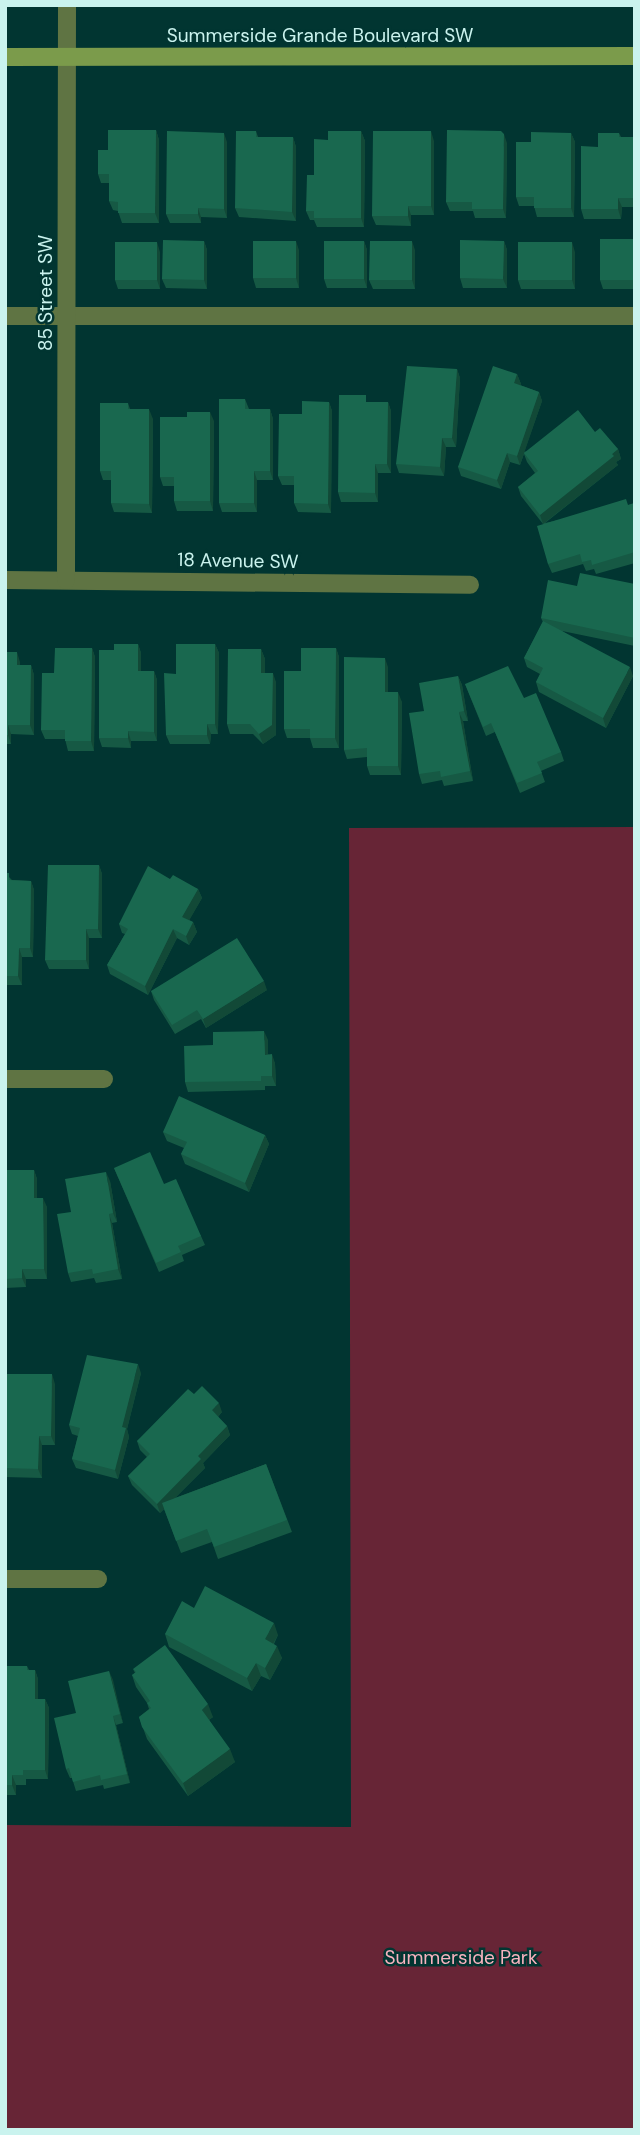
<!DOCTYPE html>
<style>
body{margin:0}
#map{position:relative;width:640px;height:2135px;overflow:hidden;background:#013531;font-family:"DM Sans",sans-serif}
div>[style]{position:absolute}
.green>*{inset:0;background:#672536}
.lane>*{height:18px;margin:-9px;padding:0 9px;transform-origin:9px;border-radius:9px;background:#5f7443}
.street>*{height:18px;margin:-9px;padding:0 9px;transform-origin:9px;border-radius:9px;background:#5f7443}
.secondary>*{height:18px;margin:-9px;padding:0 9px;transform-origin:9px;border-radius:9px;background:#7b9b4b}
.wall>*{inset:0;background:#165944}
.shaded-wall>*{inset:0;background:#124937}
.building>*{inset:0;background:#19684f}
span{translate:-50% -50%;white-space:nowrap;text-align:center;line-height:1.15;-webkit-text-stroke:5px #013531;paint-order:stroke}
.street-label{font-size:19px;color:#caf3ee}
.park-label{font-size:19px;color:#f8b3bf}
.frame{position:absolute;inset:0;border:7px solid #caf3ee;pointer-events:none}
</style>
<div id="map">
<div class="green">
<div style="clip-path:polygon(635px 827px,635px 2130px,5px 2130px,5px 1825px,351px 1827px,349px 828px)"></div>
</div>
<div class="lane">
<div style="left:5px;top:316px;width:630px"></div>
</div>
<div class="street">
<div style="left:5px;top:580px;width:465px;rotate:0.6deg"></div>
<div style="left:66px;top:580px;width:575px;rotate:-89.9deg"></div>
<div style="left:5px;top:1079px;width:99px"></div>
<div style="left:5px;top:1579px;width:93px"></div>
</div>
<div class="secondary">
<div style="left:5px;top:57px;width:630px;rotate:-0.09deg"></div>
</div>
<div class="wall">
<div style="clip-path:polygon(156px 130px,159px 140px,159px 223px,122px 223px,118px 211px,113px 210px,109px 201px,109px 183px,101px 183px,98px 174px,108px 150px)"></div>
<div style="clip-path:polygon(256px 131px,258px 137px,293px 137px,296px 147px,296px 221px,239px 217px,235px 208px)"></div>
<div style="clip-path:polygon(361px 131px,365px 141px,364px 227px,317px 227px,314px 220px,310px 220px,306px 211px,314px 175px,328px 140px)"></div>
<div style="clip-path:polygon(571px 133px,575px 142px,574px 217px,537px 217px,534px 206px,519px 206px,516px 197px,531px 142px)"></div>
<div style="clip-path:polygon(619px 133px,621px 137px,635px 139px,635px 207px,622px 207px,621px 219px,584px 219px,581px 209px,598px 147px)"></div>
<div style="clip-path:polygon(434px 141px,434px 215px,411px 215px,411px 226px,376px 225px,372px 216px)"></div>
<div style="clip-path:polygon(227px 142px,227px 218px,201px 217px,201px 223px,170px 223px,166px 214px)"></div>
<div style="clip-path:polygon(507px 143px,506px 218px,475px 218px,473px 211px,450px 211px,446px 202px)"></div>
<div style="clip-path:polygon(635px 239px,635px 289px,603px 289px,600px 280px)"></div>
<div style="clip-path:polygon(204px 241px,207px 250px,207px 289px,166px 288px,162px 279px)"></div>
<div style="clip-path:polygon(364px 241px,367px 250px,367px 288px,327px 288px,324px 279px)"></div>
<div style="clip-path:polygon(504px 241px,507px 250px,507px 288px,463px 288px,460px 278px)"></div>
<div style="clip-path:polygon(299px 250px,299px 288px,256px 288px,253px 278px)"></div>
<div style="clip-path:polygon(415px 250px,415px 289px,373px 289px,369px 280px)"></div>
<div style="clip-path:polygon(160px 252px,160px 289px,118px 289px,115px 280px)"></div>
<div style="clip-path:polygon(575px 252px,575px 289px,521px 289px,518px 280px)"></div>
<div style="clip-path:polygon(457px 369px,460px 378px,456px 447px,446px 447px,444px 476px,399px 473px,396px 464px)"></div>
<div style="clip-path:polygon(517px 374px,521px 384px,520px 385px,539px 392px,542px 401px,524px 452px,595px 432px,618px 449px,621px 459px,616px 462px,618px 465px,545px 523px,628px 505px,635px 504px,635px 563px,596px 574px,594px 569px,586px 571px,583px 564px,552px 573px,548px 564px,543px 524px,521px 496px,518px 487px,535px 473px,527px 462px,524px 454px,520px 465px,510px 462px,501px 489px,461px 476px,458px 467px)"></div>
<div style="clip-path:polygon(245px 399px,249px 409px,270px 409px,273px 419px,273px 480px,257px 480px,257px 512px,222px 512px,219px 503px)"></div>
<div style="clip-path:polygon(329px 402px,332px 411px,331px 513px,298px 512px,294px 503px,294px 485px,282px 485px,278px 476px,302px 414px)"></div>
<div style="clip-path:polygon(369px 402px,388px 402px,391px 411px,391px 473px,378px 473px,378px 502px,341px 502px,338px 492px)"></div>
<div style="clip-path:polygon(128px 403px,130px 409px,153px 419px,152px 513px,114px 512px,111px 503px,111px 480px,103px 480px,100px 471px)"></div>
<div style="clip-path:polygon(187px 417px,214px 421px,213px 511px,177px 511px,174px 501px,174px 486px,163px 486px,160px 477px)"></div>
<div style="clip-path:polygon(635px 584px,635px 646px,562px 631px,633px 676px,606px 728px,539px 692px,536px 682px,540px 674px,527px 667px,524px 658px,543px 622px,541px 618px,577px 586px)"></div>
<div style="clip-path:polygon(138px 644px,141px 653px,141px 671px,154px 671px,157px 680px,157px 741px,131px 741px,131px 748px,102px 747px,99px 738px,114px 650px)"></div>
<div style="clip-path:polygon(215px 644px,219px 653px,218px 734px,211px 734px,210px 744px,170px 744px,166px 735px,176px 674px)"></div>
<div style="clip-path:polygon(92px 648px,95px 657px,94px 751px,68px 751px,65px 739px,45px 739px,41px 730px,54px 673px)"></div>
<div style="clip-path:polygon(336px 648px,339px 657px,339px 748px,313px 748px,310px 738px,287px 738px,284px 729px,301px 671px)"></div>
<div style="clip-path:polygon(261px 649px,265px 659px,265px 673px,276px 682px,276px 735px,263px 744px,253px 734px,230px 734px,227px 724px)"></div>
<div style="clip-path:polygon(5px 652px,20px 662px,20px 665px,31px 665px,34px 675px,34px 735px,11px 734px,11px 744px,5px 744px)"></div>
<div style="clip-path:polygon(388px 667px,388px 692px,402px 702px,401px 775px,370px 775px,367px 766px,367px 757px,347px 759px,344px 750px)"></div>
<div style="clip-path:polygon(458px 676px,462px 685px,468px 721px,463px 721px,473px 781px,444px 786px,442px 780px,422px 784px,419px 774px,424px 711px)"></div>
<div style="clip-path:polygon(465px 684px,524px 698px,561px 752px,564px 761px,541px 771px,545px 782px,520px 793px,495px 732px,486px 736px)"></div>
<div style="clip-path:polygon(99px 865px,102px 874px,102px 938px,89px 938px,89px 969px,49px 969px,45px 960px)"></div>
<div style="clip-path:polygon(5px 873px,12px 880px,31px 881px,34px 890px,33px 957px,22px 957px,22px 985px,5px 985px)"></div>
<div style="clip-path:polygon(170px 879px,198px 889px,202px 898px,189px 920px,193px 922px,197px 932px,189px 945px,177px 938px,148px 995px,110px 974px,107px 965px,125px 934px,122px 933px,119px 924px)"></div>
<div style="clip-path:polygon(267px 990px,206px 1028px,201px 1019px,175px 1034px,154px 1000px,151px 991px)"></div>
<div style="clip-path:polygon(268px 1040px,268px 1054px,275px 1063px,276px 1086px,265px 1086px,265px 1090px,188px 1092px,185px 1082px,213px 1045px)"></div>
<div style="clip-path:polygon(163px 1132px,265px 1135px,269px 1144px,249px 1192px,185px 1164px,181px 1154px,184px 1148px,167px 1141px)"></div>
<div style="clip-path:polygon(114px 1168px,164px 1184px,201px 1236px,205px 1245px,182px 1255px,184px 1261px,159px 1272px)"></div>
<div style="clip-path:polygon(5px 1170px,34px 1170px,37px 1179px,37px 1198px,47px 1207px,47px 1279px,26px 1279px,26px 1287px,5px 1288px)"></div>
<div style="clip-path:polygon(110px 1181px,117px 1222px,112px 1223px,122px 1279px,96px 1283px,94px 1278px,71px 1282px,68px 1273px,71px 1212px)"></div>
<div style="clip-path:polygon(141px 1373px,127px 1429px,129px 1437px,118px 1479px,76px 1468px,72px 1459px,78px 1436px,72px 1434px,69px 1425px)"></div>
<div style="clip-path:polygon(5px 1374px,55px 1384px,55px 1445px,42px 1445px,42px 1478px,5px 1477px)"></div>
<div style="clip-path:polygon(194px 1394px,222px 1412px,218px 1417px,227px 1426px,230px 1435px,203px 1463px,205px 1468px,175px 1498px,266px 1464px,292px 1532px,218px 1559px,212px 1542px,181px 1553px,164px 1509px,160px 1513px,132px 1485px,128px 1476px,147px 1457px,140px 1450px,137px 1441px)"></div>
<div style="clip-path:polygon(194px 1608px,278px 1635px,274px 1644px,282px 1658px,270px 1680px,261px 1676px,252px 1691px,169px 1647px,165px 1634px)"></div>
<div style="clip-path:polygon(5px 1666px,27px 1666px,29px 1670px,35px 1670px,38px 1679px,38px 1699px,45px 1699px,49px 1708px,48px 1779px,26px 1779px,26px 1785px,16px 1785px,16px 1795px,5px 1795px)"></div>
<div style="clip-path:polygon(133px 1669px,213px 1717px,209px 1720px,235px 1762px,188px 1796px,147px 1739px,139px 1717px,149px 1709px,147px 1703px,136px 1687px,132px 1675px,135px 1673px)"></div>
<div style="clip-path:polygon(109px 1671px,123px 1723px,116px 1725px,130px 1783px,104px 1789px,103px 1785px,76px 1791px,72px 1778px,70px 1778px,66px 1769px,76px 1713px)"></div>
</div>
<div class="shaded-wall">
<div style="clip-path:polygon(156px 130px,159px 140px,159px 223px,155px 213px)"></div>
<div style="clip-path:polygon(361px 131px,365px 141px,364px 227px,361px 218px)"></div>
<div style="clip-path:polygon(431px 131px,434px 141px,434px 215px,431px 206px)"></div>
<div style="clip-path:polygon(224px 133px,227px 142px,227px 218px,224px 209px)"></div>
<div style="clip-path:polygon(571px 133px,575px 142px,574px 217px,571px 208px)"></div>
<div style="clip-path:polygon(504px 134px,507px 143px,506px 218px,503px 209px)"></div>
<div style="clip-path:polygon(293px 137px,296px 147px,296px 221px,292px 212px)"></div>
<div style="clip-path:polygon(618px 198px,622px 207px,621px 219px,618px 209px)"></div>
<div style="clip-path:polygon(408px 206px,411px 215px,411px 226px,408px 216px)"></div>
<div style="clip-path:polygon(198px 208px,201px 217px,201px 223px,198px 214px)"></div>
<div style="clip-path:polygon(204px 241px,207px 250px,207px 289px,204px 280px)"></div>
<div style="clip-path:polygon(296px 241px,299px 250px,299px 288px,296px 278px)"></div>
<div style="clip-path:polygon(364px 241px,367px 250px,367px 288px,364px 279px)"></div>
<div style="clip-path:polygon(412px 241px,415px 250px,415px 289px,412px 280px)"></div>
<div style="clip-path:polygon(504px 241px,507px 250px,507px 288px,503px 279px)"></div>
<div style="clip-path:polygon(157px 242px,160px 252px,160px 289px,157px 280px)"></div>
<div style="clip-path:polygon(572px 242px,575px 252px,575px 289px,572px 280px)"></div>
<div style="clip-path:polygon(457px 369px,460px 378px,456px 447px,452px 438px)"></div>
<div style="clip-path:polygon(517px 374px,521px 384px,518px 393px,514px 383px)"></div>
<div style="clip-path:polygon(539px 392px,542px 401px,520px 465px,517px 456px)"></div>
<div style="clip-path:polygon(329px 402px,332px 411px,331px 513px,328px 504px)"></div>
<div style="clip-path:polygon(388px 402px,391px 411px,391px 473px,387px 464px)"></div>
<div style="clip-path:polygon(149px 409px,153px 419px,152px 513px,149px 504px)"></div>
<div style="clip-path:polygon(270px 409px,273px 419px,273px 480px,270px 471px)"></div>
<div style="clip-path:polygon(210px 412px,214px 421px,213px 511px,210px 501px)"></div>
<div style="clip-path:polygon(442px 438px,446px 447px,444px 476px,440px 467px)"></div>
<div style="clip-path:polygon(618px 449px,621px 459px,616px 462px,618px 465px,543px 524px,540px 515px)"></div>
<div style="clip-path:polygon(507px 453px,510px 462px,501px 489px,497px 480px)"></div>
<div style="clip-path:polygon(375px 464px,378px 473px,378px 502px,375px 493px)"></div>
<div style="clip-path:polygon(254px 471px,257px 480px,257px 512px,254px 503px)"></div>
<div style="clip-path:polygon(138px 644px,141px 653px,141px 680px,138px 671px)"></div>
<div style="clip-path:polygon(215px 644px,219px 653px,218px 734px,215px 724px)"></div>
<div style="clip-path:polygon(92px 648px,95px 657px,94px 751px,91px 741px)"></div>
<div style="clip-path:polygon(336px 648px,339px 657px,339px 748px,335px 738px)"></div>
<div style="clip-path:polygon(261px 649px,265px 659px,265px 682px,261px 673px)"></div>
<div style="clip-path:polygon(17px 652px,20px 662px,20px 675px,17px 665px)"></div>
<div style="clip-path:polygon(385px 658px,388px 667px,388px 701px,385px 692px)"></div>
<div style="clip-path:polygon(31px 665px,34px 675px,34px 735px,30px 725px)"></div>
<div style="clip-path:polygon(630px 667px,633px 676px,606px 728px,603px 718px)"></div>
<div style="clip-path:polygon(154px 671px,157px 680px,157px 741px,154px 732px)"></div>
<div style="clip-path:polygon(273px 673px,276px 682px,276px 735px,263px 744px,259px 734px)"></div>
<div style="clip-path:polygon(458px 676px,462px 685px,468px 721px,464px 711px)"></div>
<div style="clip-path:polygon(398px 692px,402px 702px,401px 775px,398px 766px)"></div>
<div style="clip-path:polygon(459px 712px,463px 721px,473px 781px,470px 771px)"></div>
<div style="clip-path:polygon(207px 724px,211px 734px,210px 744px,207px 735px)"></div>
<div style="clip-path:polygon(8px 725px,11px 734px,11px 744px,8px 735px)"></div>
<div style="clip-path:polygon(128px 731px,131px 741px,131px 748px,128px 738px)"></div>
<div style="clip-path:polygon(99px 865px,102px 874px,102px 938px,98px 929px)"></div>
<div style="clip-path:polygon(31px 881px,34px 890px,33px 957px,30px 948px)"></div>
<div style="clip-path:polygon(198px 889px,202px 898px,186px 926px,182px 917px)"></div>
<div style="clip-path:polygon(193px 922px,197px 932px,189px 945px,186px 936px)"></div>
<div style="clip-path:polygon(86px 929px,89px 938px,89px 969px,86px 960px)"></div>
<div style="clip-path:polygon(173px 929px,177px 938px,148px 995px,145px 986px)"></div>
<div style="clip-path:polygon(19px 948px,22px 957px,22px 985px,18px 976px)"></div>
<div style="clip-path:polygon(264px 981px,267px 990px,206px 1028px,203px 1019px)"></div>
<div style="clip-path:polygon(264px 1031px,268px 1040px,268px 1064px,265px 1055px)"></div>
<div style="clip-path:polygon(272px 1054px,275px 1063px,276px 1086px,272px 1076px)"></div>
<div style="clip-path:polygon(265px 1135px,269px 1144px,249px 1192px,245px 1183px)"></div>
<div style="clip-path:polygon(34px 1170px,37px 1179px,37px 1207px,34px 1198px)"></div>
<div style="clip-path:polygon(106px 1172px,110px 1181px,117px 1222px,113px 1213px)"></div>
<div style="clip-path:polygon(43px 1198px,47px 1207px,47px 1279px,44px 1269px)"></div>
<div style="clip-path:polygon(109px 1214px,112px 1223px,122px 1279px,118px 1269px)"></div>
<div style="clip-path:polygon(22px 1269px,26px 1279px,26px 1287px,22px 1278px)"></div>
<div style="clip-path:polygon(138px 1364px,141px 1373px,127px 1429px,129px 1437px,118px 1479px,115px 1470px,122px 1427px)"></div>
<div style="clip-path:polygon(52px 1374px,55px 1384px,55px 1445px,51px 1436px)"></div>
<div style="clip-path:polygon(219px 1403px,222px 1412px,215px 1420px,212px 1410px)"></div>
<div style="clip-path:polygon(227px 1426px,230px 1435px,203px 1463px,205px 1468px,160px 1513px,157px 1504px,198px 1456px)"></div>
<div style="clip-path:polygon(39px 1436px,42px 1445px,42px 1478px,38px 1469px)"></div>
<div style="clip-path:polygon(274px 1623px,278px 1635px,269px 1651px,265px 1639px)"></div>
<div style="clip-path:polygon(277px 1646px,282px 1658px,270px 1680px,265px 1668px)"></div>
<div style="clip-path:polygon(256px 1663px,261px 1676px,252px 1691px,247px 1678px)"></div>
<div style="clip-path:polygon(35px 1670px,38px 1679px,38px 1708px,35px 1699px)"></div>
<div style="clip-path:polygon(109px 1671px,113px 1680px,123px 1723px,120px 1714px)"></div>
<div style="clip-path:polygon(45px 1699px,49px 1708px,48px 1779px,45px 1770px)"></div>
<div style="clip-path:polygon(208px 1704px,213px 1717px,206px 1722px,202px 1710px)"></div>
<div style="clip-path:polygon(113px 1716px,116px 1725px,130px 1783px,127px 1774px)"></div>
<div style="clip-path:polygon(230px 1749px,235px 1762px,188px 1796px,183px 1783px)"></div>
<div style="clip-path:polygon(12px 1775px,16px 1785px,16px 1795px,12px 1785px)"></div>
</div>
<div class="building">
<div style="clip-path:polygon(108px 130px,156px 130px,155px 213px,118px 213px,118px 202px,109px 201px,109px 174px,98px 174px,98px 150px,108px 150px)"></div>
<div style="clip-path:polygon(447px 130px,501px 131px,504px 134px,503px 209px,472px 209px,472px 202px,446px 202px)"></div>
<div style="clip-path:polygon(167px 131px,224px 133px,224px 209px,198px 208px,198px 214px,166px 214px)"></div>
<div style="clip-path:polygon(236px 131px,256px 131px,256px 137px,293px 137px,292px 212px,235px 208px)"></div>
<div style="clip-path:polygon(328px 131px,361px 131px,361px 218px,314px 218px,314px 211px,306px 211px,307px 175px,314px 175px,314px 139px,328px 140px)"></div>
<div style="clip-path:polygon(373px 131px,431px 131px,431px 206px,408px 206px,408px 216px,372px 216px)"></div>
<div style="clip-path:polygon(531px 132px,571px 133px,571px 208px,534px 208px,534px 197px,516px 197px,516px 142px,531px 142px)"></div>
<div style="clip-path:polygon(598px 133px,619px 133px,619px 137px,634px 137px,635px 198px,618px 198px,618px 209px,581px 209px,581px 146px,598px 147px)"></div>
<div style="clip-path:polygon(600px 239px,635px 239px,635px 280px,600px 280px)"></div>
<div style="clip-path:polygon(163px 240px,204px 241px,204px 280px,162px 279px)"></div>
<div style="clip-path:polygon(460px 240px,504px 241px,503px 279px,460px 278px)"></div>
<div style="clip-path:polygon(253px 241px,296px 241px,296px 278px,253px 278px)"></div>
<div style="clip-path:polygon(324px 241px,364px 241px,364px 279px,324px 279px)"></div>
<div style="clip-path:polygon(370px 241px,412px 241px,412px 280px,369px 280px)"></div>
<div style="clip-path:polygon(115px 242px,157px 242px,157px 280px,115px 280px)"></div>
<div style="clip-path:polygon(518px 242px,572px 242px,572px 280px,518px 280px)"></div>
<div style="clip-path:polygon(407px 366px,457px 369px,452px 438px,442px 438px,440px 467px,396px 464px)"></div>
<div style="clip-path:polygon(493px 366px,517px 374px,514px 383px,539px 392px,517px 456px,507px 453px,497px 480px,458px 467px)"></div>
<div style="clip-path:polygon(339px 395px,366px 395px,366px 402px,388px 402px,387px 464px,375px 464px,375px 493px,338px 492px)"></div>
<div style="clip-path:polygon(219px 399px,245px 399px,245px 409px,270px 409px,270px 471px,254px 471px,254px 503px,219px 503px)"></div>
<div style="clip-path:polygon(302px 401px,329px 402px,328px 504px,294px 503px,294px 476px,278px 476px,279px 414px,302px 414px)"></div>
<div style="clip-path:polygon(100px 403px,128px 403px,128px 409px,149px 409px,149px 504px,111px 503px,111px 471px,100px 471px)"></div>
<div style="clip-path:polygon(578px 410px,595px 432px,600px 428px,618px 449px,612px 454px,614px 456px,540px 515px,518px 487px,538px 471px,524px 453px)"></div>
<div style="clip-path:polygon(187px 412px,210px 412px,210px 501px,174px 501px,174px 477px,160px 477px,160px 417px,187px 417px)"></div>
<div style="clip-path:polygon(626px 499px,628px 505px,634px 503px,635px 505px,635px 552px,592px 565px,591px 560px,582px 562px,580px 554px,548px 564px,537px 526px)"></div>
<div style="clip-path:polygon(580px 573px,635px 584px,635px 638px,541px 618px,548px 580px,577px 586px)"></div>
<div style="clip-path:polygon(543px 621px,630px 667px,603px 718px,536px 682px,543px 668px,524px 658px)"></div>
<div style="clip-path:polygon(114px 644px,138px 644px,138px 671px,154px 671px,154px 732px,128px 731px,128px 738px,99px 738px,99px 650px,114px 650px)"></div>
<div style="clip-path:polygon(176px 644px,215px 644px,215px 724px,207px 724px,207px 735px,166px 735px,164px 673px,176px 674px)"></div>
<div style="clip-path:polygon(55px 648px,92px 648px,91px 741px,65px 741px,65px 730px,41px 730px,42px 673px,54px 673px)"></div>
<div style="clip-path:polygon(301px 648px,336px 648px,335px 738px,310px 738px,310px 729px,284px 729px,284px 671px,301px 671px)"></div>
<div style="clip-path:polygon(228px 649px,261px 649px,261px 673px,273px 673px,272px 725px,259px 734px,250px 724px,227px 724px)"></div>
<div style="clip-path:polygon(5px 652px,17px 652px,17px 665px,31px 665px,30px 725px,8px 725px,8px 735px,5px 735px)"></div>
<div style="clip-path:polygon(344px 657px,385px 658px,385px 692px,398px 692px,398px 766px,367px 766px,367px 748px,344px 750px)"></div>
<div style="clip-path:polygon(508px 666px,524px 698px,536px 693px,561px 752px,537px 762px,542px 773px,517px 783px,491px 723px,483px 727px,465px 684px)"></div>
<div style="clip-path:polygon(458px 676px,464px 711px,459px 712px,470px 771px,441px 777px,440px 771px,419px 774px,409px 713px,424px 711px,419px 683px)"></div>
<div style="clip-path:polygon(48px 865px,99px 865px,98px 929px,86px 929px,86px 960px,45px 960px)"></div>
<div style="clip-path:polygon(148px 866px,170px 879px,173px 875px,198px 889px,182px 917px,193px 922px,186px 936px,173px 929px,145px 986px,107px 965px,128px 929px,119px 924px)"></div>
<div style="clip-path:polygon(5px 873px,9px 873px,9px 880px,31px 881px,30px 948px,19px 948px,18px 976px,5px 976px)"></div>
<div style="clip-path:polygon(237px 938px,264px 981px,203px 1019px,197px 1010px,172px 1025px,151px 991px)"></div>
<div style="clip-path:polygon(264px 1031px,265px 1055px,272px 1054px,272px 1076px,261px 1076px,261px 1081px,185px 1082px,184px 1046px,213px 1045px,213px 1032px)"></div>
<div style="clip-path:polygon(179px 1096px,265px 1135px,245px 1183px,181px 1154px,187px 1142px,163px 1132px)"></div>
<div style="clip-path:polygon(150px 1152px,164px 1184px,176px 1179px,201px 1236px,178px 1246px,181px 1252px,156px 1263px,114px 1168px)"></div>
<div style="clip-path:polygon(5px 1170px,34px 1170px,34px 1198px,43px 1198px,44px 1269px,22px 1269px,22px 1278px,5px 1279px)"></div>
<div style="clip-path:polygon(106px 1172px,113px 1213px,109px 1214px,118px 1269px,93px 1274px,92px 1269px,68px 1273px,57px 1214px,71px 1212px,65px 1179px)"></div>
<div style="clip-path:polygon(87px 1355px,138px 1364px,122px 1427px,126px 1428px,115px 1470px,72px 1459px,80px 1428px,69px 1425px)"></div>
<div style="clip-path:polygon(5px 1374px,52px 1374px,51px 1436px,39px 1436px,38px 1469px,5px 1468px)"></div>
<div style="clip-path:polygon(202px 1386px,219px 1403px,212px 1410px,227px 1426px,198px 1456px,201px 1459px,157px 1504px,128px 1476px,150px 1454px,137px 1441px,188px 1389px,194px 1394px)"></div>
<div style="clip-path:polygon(266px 1464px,287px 1520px,214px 1547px,207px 1529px,176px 1541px,162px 1503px)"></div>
<div style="clip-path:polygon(205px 1586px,274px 1623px,265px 1639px,277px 1646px,265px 1668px,256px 1663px,247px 1678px,165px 1634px,182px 1601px,194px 1608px)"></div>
<div style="clip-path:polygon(165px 1645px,208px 1704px,202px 1710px,230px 1749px,183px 1783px,142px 1727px,139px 1717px,151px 1708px,147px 1703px,150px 1701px,132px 1675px,136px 1672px,133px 1669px)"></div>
<div style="clip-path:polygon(5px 1666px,27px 1666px,27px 1670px,35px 1670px,35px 1699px,45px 1699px,45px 1770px,23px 1770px,23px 1775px,12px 1775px,12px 1785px,5px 1785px)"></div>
<div style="clip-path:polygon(109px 1671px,120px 1714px,113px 1716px,127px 1774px,101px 1780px,100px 1775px,73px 1782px,69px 1768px,66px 1769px,54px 1718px,76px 1713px,68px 1681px)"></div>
</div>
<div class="street-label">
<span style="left:320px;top:36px">Summerside Grande Boulevard SW</span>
<span style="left:46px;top:293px;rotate:-90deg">85 Street SW</span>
<span style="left:238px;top:561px;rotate:1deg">18 Avenue SW</span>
</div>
<div class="park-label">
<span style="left:461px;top:1958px">Summerside Park</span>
</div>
<div class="frame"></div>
</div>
